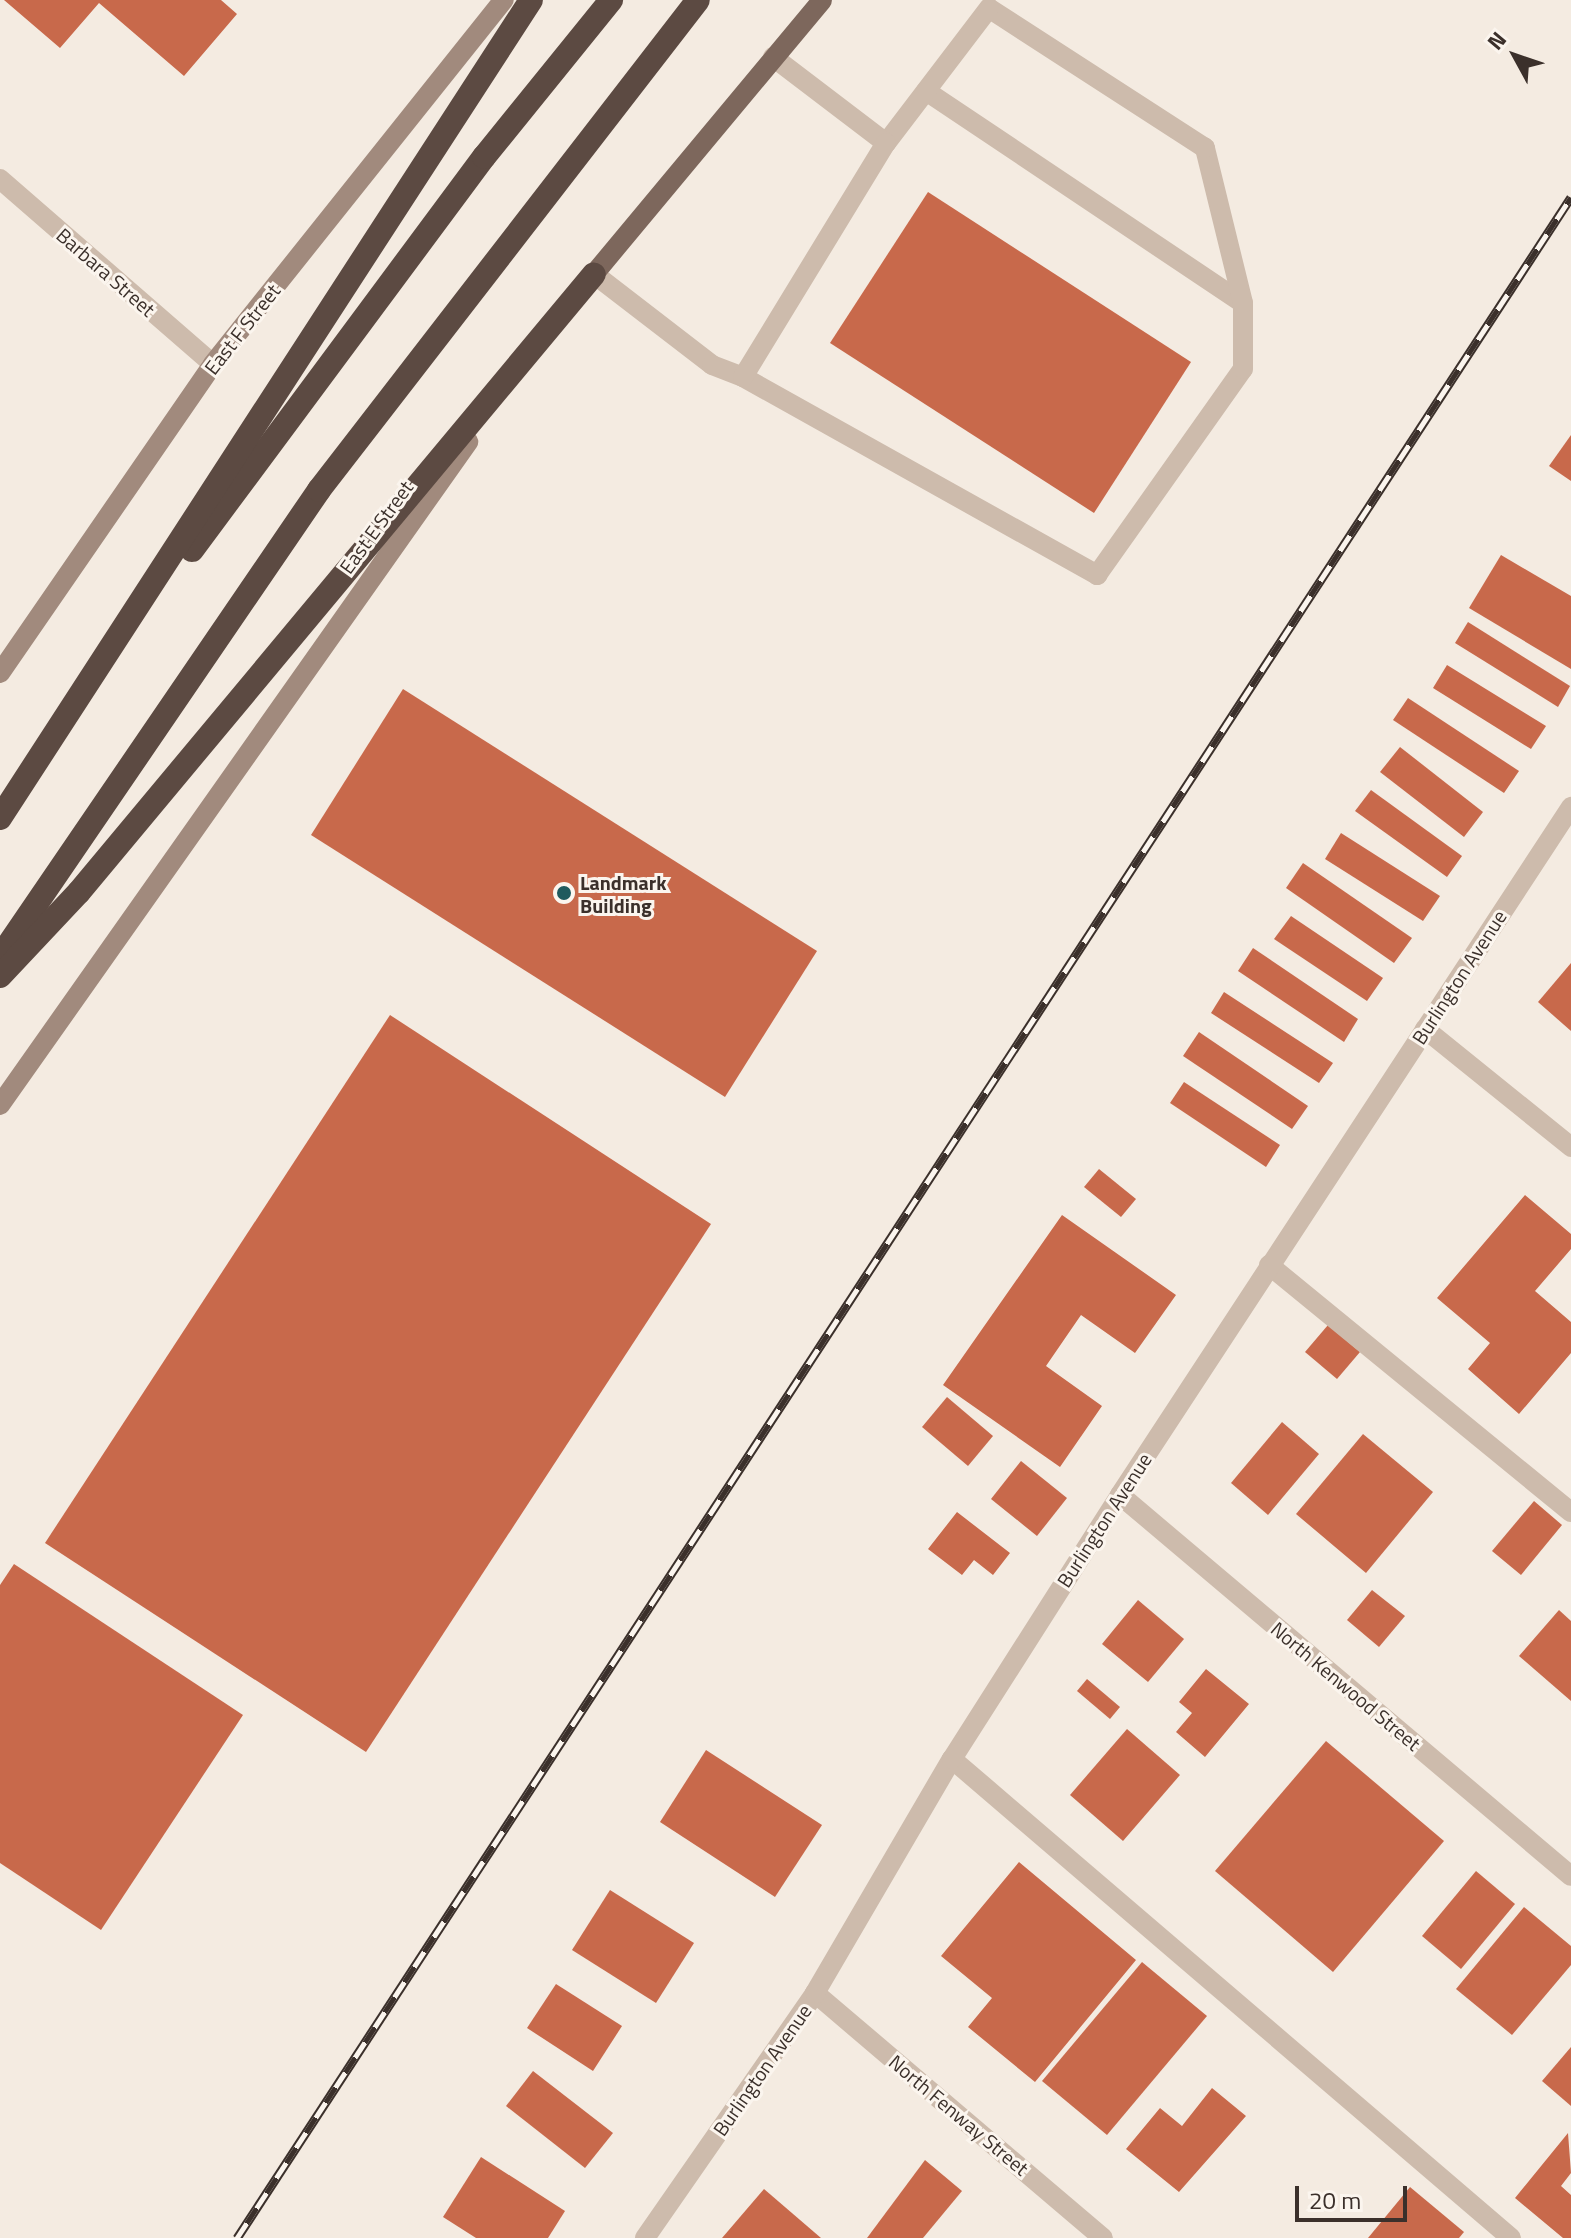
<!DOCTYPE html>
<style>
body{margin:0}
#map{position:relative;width:1571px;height:2238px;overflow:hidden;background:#f4ebe1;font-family:"Titillium Web",sans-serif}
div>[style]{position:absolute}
.building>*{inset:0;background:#c8694b}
.service>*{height:20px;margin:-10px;padding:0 10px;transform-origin:10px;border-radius:10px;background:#cdbbac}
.minor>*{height:20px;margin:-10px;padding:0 10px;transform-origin:10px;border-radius:10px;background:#cdbbac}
.secondary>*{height:20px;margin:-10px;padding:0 10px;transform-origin:10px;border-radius:10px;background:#a18a7d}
.primary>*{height:20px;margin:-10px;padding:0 10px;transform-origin:10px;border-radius:10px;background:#7d675c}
.motorway>*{height:24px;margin:-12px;padding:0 12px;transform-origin:12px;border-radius:12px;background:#5c4a42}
.rail>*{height:9px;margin-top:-4.5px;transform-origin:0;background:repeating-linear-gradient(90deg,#fbf5ee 0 18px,#3b302b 0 36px);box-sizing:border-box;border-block:2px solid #3b302b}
.dots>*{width:22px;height:22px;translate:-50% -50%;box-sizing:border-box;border:4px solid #fbf5ee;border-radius:50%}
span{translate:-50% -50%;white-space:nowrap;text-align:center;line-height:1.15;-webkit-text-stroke:6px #fbf5ee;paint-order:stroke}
.street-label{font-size:20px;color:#3b302b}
.poi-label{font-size:20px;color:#3b302b;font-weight:700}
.left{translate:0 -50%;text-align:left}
.north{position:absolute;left:1475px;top:16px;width:80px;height:80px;-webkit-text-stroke:6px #fbf5ee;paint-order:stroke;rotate:310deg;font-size:22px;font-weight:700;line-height:32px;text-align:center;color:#3b302b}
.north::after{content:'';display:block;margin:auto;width:28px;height:36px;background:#3b302b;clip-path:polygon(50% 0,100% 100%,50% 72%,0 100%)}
.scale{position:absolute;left:1295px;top:2186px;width:112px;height:36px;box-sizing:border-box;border:4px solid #3b302b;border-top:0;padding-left:10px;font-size:24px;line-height:28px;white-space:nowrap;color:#3b302b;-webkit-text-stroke:6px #fbf5ee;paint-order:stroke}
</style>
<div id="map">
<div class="building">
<div style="clip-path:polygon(4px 0,221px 0,237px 14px,184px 76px,99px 3px,60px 48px)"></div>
<div style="clip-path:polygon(928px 192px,1191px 362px,1094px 513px,830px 343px)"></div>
<div style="clip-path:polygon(1571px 435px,1571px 481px,1549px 466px)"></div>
<div style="clip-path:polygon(1501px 555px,1571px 596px,1571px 669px,1469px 608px)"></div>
<div style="clip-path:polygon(1468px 622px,1570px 686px,1558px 707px,1455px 643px)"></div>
<div style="clip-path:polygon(1447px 665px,1546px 726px,1531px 749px,1433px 688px)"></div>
<div style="clip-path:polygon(403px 689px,817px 951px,725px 1097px,311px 835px)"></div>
<div style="clip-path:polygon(1408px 698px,1519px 771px,1504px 793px,1393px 720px)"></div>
<div style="clip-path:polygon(1400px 747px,1483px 812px,1464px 837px,1380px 772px)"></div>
<div style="clip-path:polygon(1371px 790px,1462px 856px,1447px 877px,1355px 811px)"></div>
<div style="clip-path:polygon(1341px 833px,1440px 896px,1423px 921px,1325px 859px)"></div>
<div style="clip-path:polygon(1303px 863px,1412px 938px,1394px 963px,1286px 888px)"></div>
<div style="clip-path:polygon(1291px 916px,1383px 978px,1367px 1001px,1274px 939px)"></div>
<div style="clip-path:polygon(1253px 948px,1358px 1019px,1344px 1042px,1238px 971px)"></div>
<div style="clip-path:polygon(1571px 963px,1571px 1031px,1538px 1002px)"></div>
<div style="clip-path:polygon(1224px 992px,1333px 1063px,1319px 1083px,1211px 1013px)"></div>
<div style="clip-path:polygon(390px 1015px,711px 1224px,366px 1752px,45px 1543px)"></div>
<div style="clip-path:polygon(1199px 1032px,1308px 1106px,1292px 1129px,1183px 1056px)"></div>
<div style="clip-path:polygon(1184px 1082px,1280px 1145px,1266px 1167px,1170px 1103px)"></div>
<div style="clip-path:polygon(1099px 1169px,1136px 1199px,1121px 1217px,1084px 1187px)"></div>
<div style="clip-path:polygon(1525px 1195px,1571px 1234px,1571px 1249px,1535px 1291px,1571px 1322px,1571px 1353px,1519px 1414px,1468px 1369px,1490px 1343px,1437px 1298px)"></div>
<div style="clip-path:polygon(1062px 1215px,1176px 1295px,1135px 1353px,1081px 1315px,1046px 1366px,1102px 1406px,1060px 1467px,943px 1385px)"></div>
<div style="clip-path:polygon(1328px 1325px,1360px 1352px,1337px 1379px,1305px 1352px)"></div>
<div style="clip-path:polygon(947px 1397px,993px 1436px,968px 1466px,922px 1427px)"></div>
<div style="clip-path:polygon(1282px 1422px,1319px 1454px,1268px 1515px,1231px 1483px)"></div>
<div style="clip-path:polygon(1363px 1434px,1433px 1492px,1366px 1573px,1296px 1514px)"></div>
<div style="clip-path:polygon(1021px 1461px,1067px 1498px,1037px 1536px,991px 1499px)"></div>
<div style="clip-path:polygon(1534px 1501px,1562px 1525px,1521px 1575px,1492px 1551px)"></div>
<div style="clip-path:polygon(957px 1512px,1010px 1553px,993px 1575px,974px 1560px,962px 1575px,928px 1549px)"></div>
<div style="clip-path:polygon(14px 1564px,243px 1715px,101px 1930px,0 1863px,0 1585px)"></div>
<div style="clip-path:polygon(1372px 1590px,1405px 1616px,1379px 1647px,1347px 1620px)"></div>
<div style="clip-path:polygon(1138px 1600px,1184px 1639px,1148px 1682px,1102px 1644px)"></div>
<div style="clip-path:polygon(1559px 1610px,1571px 1621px,1571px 1701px,1519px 1656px)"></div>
<div style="clip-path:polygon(1206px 1669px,1249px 1704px,1205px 1757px,1176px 1732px,1192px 1713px,1179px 1702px)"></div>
<div style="clip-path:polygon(1087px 1679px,1120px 1707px,1110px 1719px,1077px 1691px)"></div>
<div style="clip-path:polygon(1127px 1729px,1180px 1775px,1123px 1841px,1070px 1795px)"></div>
<div style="clip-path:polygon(1326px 1741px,1444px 1841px,1333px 1972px,1215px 1871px)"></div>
<div style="clip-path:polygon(706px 1750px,822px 1825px,775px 1897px,660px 1822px)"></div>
<div style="clip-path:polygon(1019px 1862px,1136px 1960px,1035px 2082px,968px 2027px,992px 1998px,941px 1956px)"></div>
<div style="clip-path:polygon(1476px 1871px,1515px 1904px,1461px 1969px,1422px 1936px)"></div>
<div style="clip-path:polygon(610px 1890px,694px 1943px,656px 2003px,572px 1950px)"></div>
<div style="clip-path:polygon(1524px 1907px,1571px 1946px,1571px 1965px,1512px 2035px,1456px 1989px)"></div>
<div style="clip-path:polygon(1142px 1962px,1207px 2016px,1107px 2135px,1042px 2081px)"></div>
<div style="clip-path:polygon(556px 1984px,622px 2026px,593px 2071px,527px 2028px)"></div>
<div style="clip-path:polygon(1571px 2047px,1571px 2106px,1542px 2081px)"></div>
<div style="clip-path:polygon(533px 2071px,613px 2133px,585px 2168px,506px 2106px)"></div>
<div style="clip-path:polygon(1212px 2088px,1246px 2116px,1179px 2192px,1126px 2149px,1160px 2108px,1182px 2126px)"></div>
<div style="clip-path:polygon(1568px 2133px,1571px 2173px,1561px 2186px,1571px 2195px,1571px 2238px,1563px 2238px,1515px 2198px)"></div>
<div style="clip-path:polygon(481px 2157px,565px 2211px,548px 2238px,476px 2238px,443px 2217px)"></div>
<div style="clip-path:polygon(925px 2160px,962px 2191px,923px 2238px,867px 2238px)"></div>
<div style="clip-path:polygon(1410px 2187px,1464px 2232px,1459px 2238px,1368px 2238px)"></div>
<div style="clip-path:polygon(764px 2189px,821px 2238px,722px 2238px)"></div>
</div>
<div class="service">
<div style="left:926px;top:91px;width:381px;rotate:33.8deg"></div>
<div style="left:594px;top:274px;width:149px;rotate:37.6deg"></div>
<div style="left:712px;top:365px;width:33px;rotate:21deg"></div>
<div style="left:743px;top:377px;width:406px;rotate:29.2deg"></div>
<div style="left:1097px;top:575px;width:252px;rotate:-54.7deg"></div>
<div style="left:1243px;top:369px;width:66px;rotate:-90deg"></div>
<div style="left:1243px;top:303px;width:160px;rotate:-103.8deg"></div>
<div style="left:1205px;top:148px;width:257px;rotate:-147.1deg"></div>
<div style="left:989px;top:8px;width:170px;rotate:127.3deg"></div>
<div style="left:886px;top:143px;width:142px;rotate:-142.7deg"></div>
<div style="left:743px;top:377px;width:274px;rotate:-58.6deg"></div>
<div style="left:1269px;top:1265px;width:390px;rotate:39.3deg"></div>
<div style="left:952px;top:1759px;width:736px;rotate:40.59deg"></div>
</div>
<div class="minor">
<div style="left:0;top:179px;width:282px;rotate:41deg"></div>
<div style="left:1425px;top:1029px;width:188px;rotate:38.9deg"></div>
<div style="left:1120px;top:1495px;width:590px;rotate:40.19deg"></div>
<div style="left:815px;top:1993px;width:378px;rotate:40.4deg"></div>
<div style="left:645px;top:2238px;width:298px;rotate:-55.2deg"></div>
<div style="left:815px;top:1993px;width:271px;rotate:-59.7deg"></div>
<div style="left:952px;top:1759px;width:313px;rotate:-57.5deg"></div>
<div style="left:1120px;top:1495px;width:823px;rotate:-56.75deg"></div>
</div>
<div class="secondary">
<div style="left:0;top:673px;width:375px;rotate:-55.4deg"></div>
<div style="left:213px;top:364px;width:466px;rotate:-51.4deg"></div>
<div style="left:0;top:1105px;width:812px;rotate:-54.78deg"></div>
</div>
<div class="primary">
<div style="left:594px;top:274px;width:356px;rotate:-50.2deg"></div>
</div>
<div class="motorway">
<div style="left:192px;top:550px;width:490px;rotate:-53.4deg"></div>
<div style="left:484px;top:157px;width:202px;rotate:-51deg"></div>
<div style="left:0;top:818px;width:975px;rotate:-57.01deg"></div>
<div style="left:0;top:957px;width:566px;rotate:-55.66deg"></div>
<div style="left:319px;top:490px;width:619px;rotate:-52.28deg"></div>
<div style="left:0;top:976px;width:115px;rotate:-46.8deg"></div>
<div style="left:79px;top:892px;width:804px;rotate:-50.19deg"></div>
</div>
<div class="rail">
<div style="left:237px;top:2238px;width:2438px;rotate:-56.83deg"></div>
</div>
<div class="dots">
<div style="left:564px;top:893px;background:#1f5a5e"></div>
</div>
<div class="street-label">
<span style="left:106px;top:272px;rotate:41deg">Barbara Street</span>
<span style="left:242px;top:329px;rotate:-52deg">East F Street</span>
<span style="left:376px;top:527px;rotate:-54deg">East E Street</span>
<span style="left:1459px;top:977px;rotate:-57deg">Burlington Avenue</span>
<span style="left:1104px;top:1520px;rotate:-57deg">Burlington Avenue</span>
<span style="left:1346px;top:1686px;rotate:40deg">North Kenwood Street</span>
<span style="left:762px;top:2070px;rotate:-55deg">Burlington Avenue</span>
<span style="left:959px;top:2115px;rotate:40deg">North Fenway Street</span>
</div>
<div class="poi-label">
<span class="left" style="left:580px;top:894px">Landmark<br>Building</span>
</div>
<div class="north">N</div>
<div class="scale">20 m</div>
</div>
